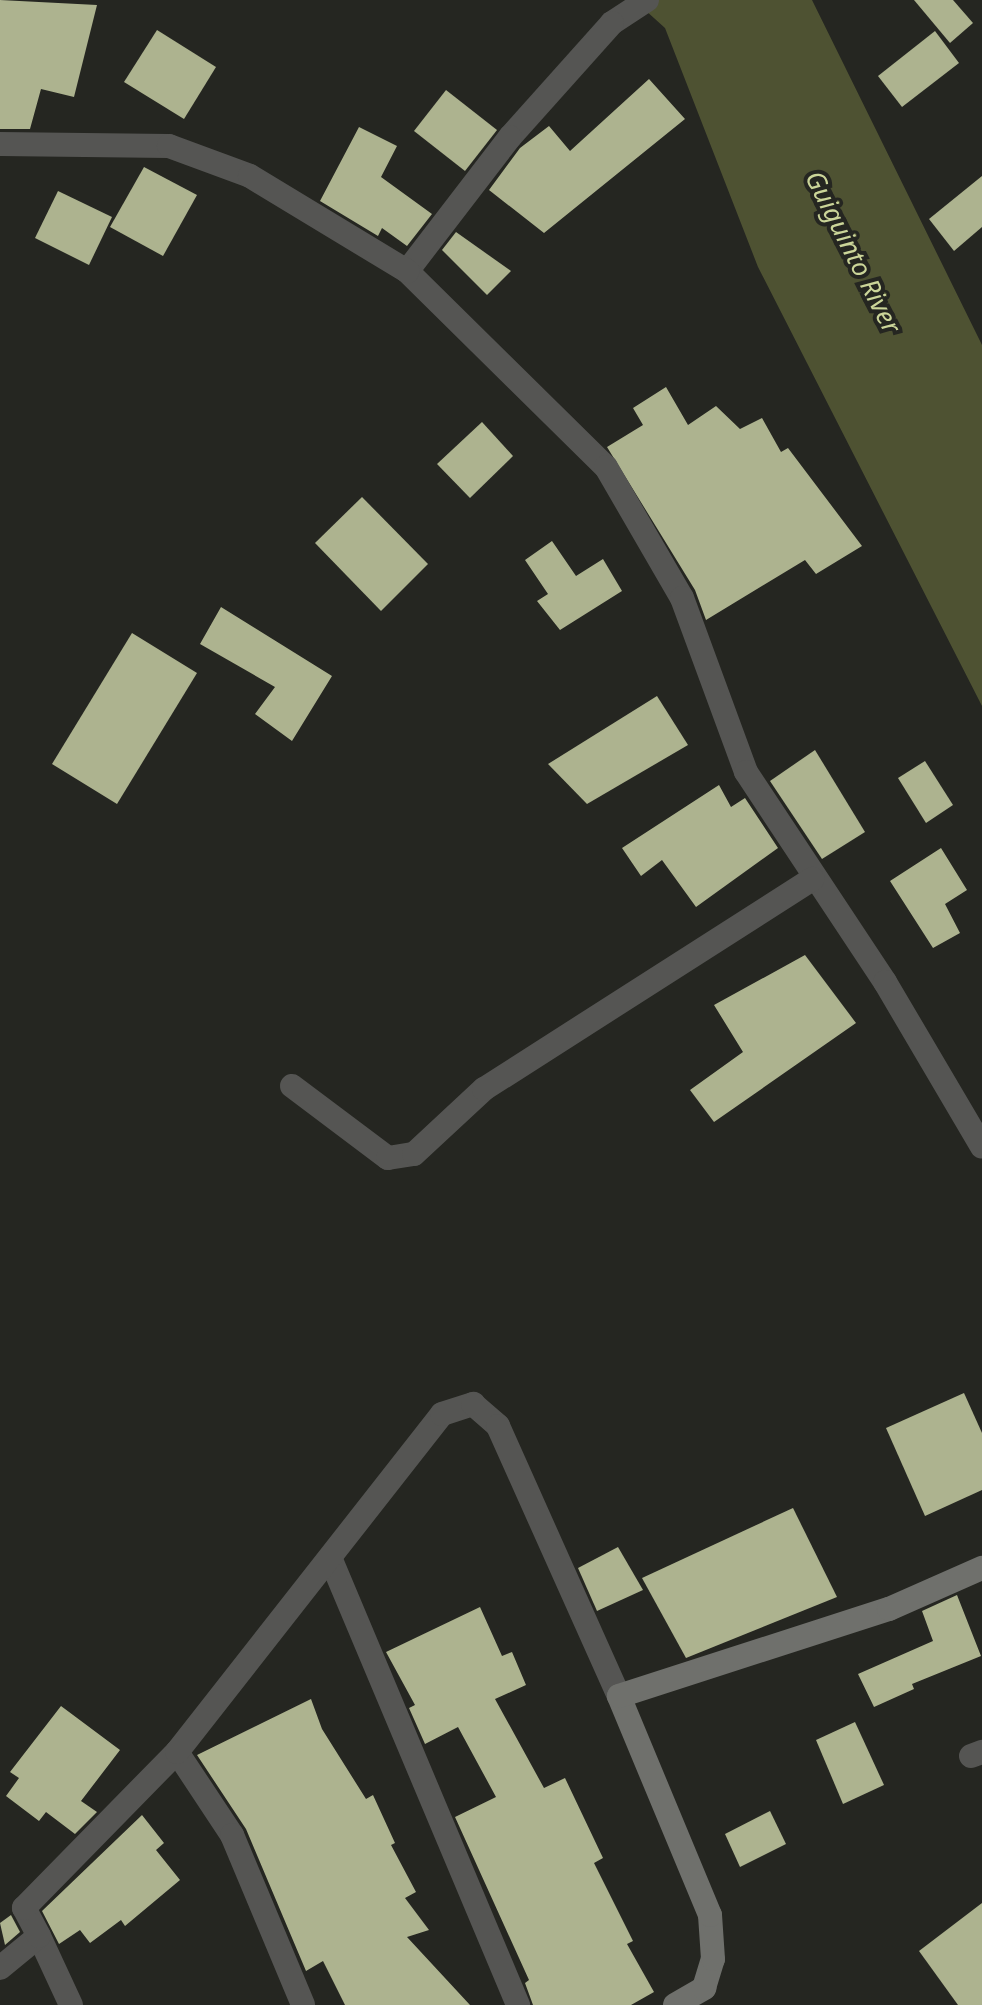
<!DOCTYPE html>
<style>
body{margin:0}
#map{position:relative;width:982px;height:2005px;overflow:hidden;background:#252621;font-family:"Noto Sans",sans-serif}
div>[style]{position:absolute}
.water>*{inset:0;background:#4e5232}
.building>*{inset:0;background:#adb38f}
.street>*{height:24px;margin:-12px;padding:0 12px;transform-origin:12px;border-radius:12px;background:#555553}
.secondary>*{height:24px;margin:-12px;padding:0 12px;transform-origin:12px;border-radius:12px;background:#6f706c}
span{translate:-50% -50%;white-space:nowrap;text-align:center;line-height:1.15;-webkit-text-stroke:8px #252621;paint-order:stroke}
.water-label{font-size:26px;color:#cbd599;font-style:italic}
</style>
<div id="map">
<div class="water">
<div style="clip-path:polygon(634px 0,812px 0,982px 345px,982px 706px,758px 267px,665px 28px)"></div>
</div>
<div class="building">
<div style="clip-path:polygon(0 0,97px 5px,74px 97px,41px 89px,30px 129px,0 129px)"></div>
<div style="clip-path:polygon(914px 0,953px 0,973px 23px,950px 43px)"></div>
<div style="clip-path:polygon(157px 30px,216px 67px,184px 119px,124px 82px)"></div>
<div style="clip-path:polygon(935px 31px,959px 63px,902px 107px,878px 76px)"></div>
<div style="clip-path:polygon(649px 79px,685px 119px,544px 233px,489px 190px,520px 148px,549px 126px,570px 151px)"></div>
<div style="clip-path:polygon(446px 90px,497px 130px,465px 171px,414px 131px)"></div>
<div style="clip-path:polygon(359px 127px,397px 146px,381px 177px,432px 214px,407px 246px,382px 228px,378px 236px,320px 201px)"></div>
<div style="clip-path:polygon(144px 167px,197px 195px,163px 256px,110px 227px)"></div>
<div style="clip-path:polygon(982px 176px,982px 227px,954px 251px,929px 219px)"></div>
<div style="clip-path:polygon(58px 191px,112px 217px,89px 265px,35px 238px)"></div>
<div style="clip-path:polygon(456px 232px,511px 271px,487px 295px,442px 250px)"></div>
<div style="clip-path:polygon(666px 387px,688px 425px,716px 406px,740px 429px,762px 418px,781px 452px,788px 448px,862px 546px,816px 574px,805px 560px,706px 620px,695px 590px,607px 447px,643px 425px,633px 408px)"></div>
<div style="clip-path:polygon(482px 422px,513px 456px,470px 498px,437px 464px)"></div>
<div style="clip-path:polygon(362px 497px,428px 564px,381px 611px,315px 543px)"></div>
<div style="clip-path:polygon(552px 541px,576px 576px,603px 559px,622px 591px,560px 630px,537px 601px,548px 594px,525px 560px)"></div>
<div style="clip-path:polygon(221px 607px,332px 676px,292px 741px,255px 714px,275px 687px,200px 644px)"></div>
<div style="clip-path:polygon(132px 633px,197px 673px,117px 804px,52px 764px)"></div>
<div style="clip-path:polygon(657px 696px,688px 745px,587px 804px,548px 764px)"></div>
<div style="clip-path:polygon(815px 750px,865px 832px,822px 859px,770px 781px)"></div>
<div style="clip-path:polygon(925px 761px,953px 805px,926px 823px,898px 778px)"></div>
<div style="clip-path:polygon(719px 785px,731px 807px,745px 798px,778px 848px,696px 907px,662px 860px,641px 876px,622px 848px)"></div>
<div style="clip-path:polygon(941px 848px,967px 890px,945px 904px,960px 933px,933px 948px,890px 881px)"></div>
<div style="clip-path:polygon(805px 955px,856px 1023px,714px 1122px,690px 1090px,743px 1052px,714px 1005px)"></div>
<div style="clip-path:polygon(964px 1393px,982px 1433px,982px 1490px,925px 1516px,886px 1428px)"></div>
<div style="clip-path:polygon(793px 1508px,837px 1597px,686px 1658px,642px 1578px)"></div>
<div style="clip-path:polygon(618px 1547px,643px 1590px,597px 1611px,578px 1568px)"></div>
<div style="clip-path:polygon(957px 1595px,981px 1656px,912px 1684px,914px 1689px,874px 1707px,858px 1674px,933px 1641px,922px 1611px)"></div>
<div style="clip-path:polygon(480px 1607px,502px 1656px,512px 1652px,526px 1685px,495px 1699px,544px 1788px,565px 1778px,603px 1858px,594px 1863px,633px 1941px,627px 1944px,654px 1992px,631px 2005px,533px 2005px,525px 1983px,529px 1980px,455px 1817px,496px 1797px,458px 1727px,425px 1744px,409px 1708px,415px 1705px,386px 1652px)"></div>
<div style="clip-path:polygon(311px 1699px,322px 1729px,366px 1799px,373px 1795px,395px 1843px,391px 1845px,416px 1892px,405px 1898px,429px 1930px,407px 1937px,470px 2005px,345px 2005px,323px 1961px,306px 1971px,246px 1829px,197px 1755px)"></div>
<div style="clip-path:polygon(61px 1706px,120px 1750px,81px 1801px,97px 1812px,75px 1834px,46px 1812px,39px 1821px,6px 1796px,19px 1778px,10px 1772px)"></div>
<div style="clip-path:polygon(855px 1722px,884px 1785px,843px 1804px,816px 1740px)"></div>
<div style="clip-path:polygon(770px 1811px,786px 1844px,740px 1867px,725px 1834px)"></div>
<div style="clip-path:polygon(142px 1815px,164px 1843px,156px 1850px,180px 1880px,125px 1926px,121px 1920px,90px 1943px,80px 1930px,59px 1944px,42px 1911px)"></div>
<div style="clip-path:polygon(982px 1903px,982px 2005px,958px 2005px,919px 1951px)"></div>
<div style="clip-path:polygon(11px 1915px,20px 1932px,5px 1945px,0 1923px)"></div>
</div>
<div class="street">
<div style="left:647px;top:0;width:42px;rotate:146.7deg"></div>
<div style="left:612px;top:23px;width:153px;rotate:131.8deg"></div>
<div style="left:510px;top:137px;width:169px;rotate:127.5deg"></div>
<div style="left:407px;top:271px;width:279px;rotate:44.6deg"></div>
<div style="left:606px;top:467px;width:151px;rotate:59.9deg"></div>
<div style="left:682px;top:598px;width:185px;rotate:69.8deg"></div>
<div style="left:746px;top:772px;width:252px;rotate:56.5deg"></div>
<div style="left:885px;top:982px;width:191px;rotate:59.5deg"></div>
<div style="left:0;top:144px;width:169px;rotate:0.7deg"></div>
<div style="left:169px;top:146px;width:86px;rotate:20.3deg"></div>
<div style="left:250px;top:176px;width:184px;rotate:31.2deg"></div>
<div style="left:292px;top:1086px;width:120px;rotate:36.9deg"></div>
<div style="left:388px;top:1158px;width:26px;rotate:-9deg"></div>
<div style="left:414px;top:1154px;width:96px;rotate:-42.9deg"></div>
<div style="left:484px;top:1089px;width:390px;rotate:-32.6deg"></div>
<div style="left:331px;top:1560px;width:483px;rotate:67.2deg"></div>
<div style="left:177px;top:1752px;width:100px;rotate:56.5deg"></div>
<div style="left:232px;top:1835px;width:184px;rotate:67.3deg"></div>
<div style="left:971px;top:1756px;width:12px;rotate:-20deg"></div>
<div style="left:39px;top:1936px;width:76px;rotate:65.1deg"></div>
<div style="left:0;top:1968px;width:50px;rotate:-39.4deg"></div>
<div style="left:39px;top:1936px;width:32px;rotate:-118deg"></div>
<div style="left:24px;top:1908px;width:219px;rotate:-45.6deg"></div>
<div style="left:177px;top:1752px;width:429px;rotate:-51.9deg"></div>
<div style="left:442px;top:1414px;width:33px;rotate:-18deg"></div>
<div style="left:473px;top:1404px;width:33px;rotate:41deg"></div>
<div style="left:498px;top:1426px;width:296px;rotate:65.9deg"></div>
</div>
<div class="secondary">
<div style="left:675px;top:2005px;width:34px;rotate:-30deg"></div>
<div style="left:704px;top:1988px;width:30px;rotate:-73deg"></div>
<div style="left:713px;top:1959px;width:44px;rotate:-93.9deg"></div>
<div style="left:710px;top:1915px;width:237px;rotate:-112.6deg"></div>
<div style="left:619px;top:1696px;width:284px;rotate:-17.9deg"></div>
<div style="left:889px;top:1609px;width:102px;rotate:-23.8deg"></div>
</div>
<div class="water-label">
<span style="left:853px;top:252px;rotate:63deg">Guiguinto River</span>
</div>
</div>
